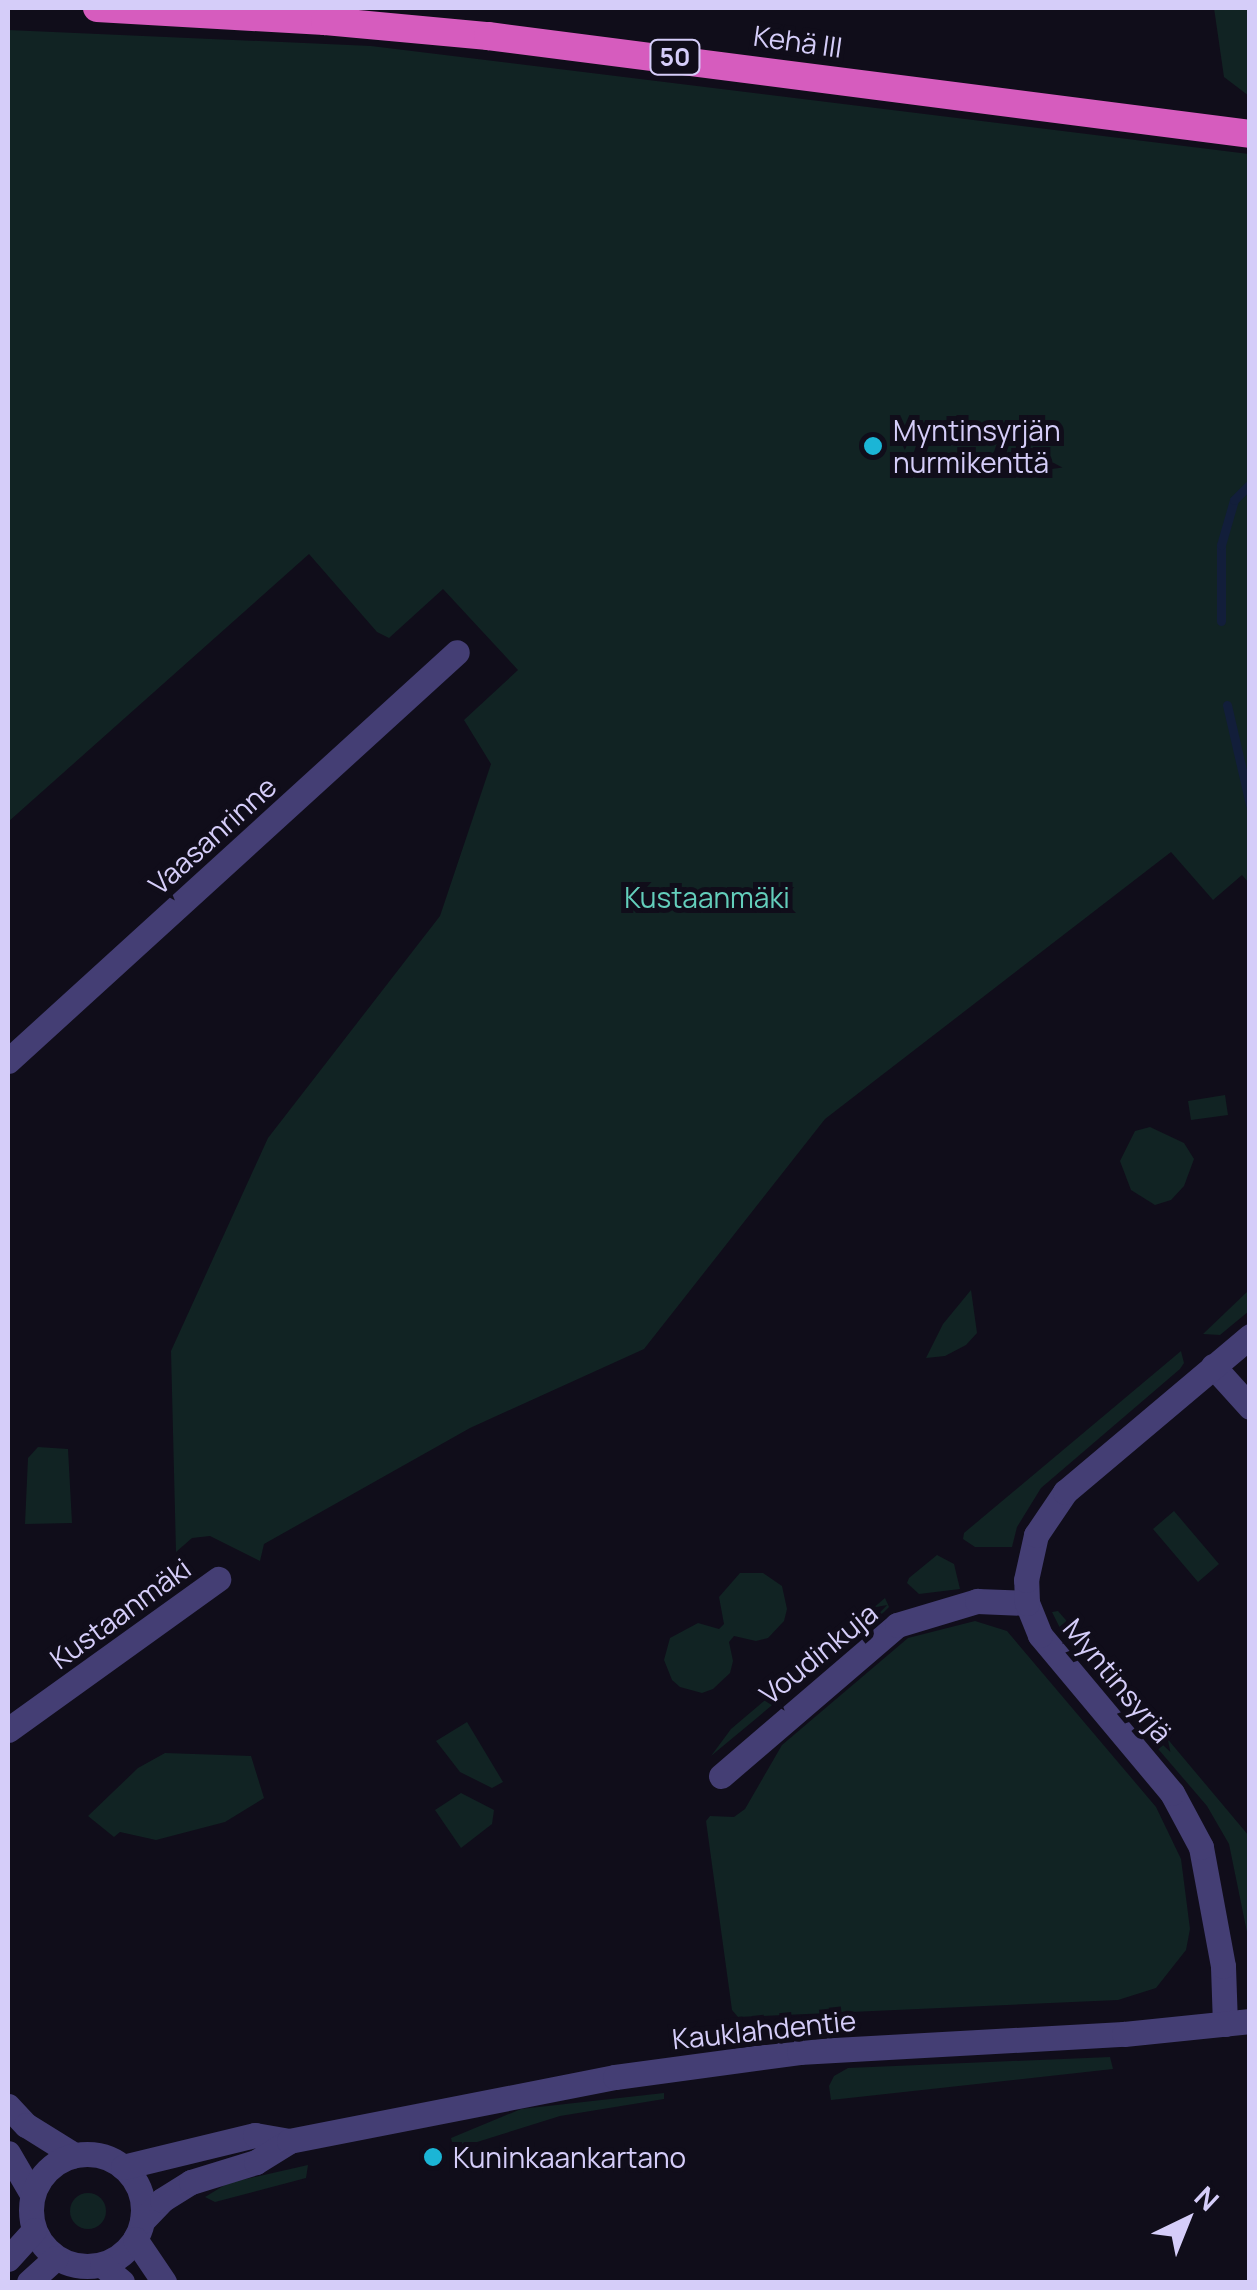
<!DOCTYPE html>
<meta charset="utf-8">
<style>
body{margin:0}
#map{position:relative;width:1257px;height:2290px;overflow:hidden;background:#100d1a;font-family:Manrope,sans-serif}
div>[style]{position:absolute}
.green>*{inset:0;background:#112323}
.round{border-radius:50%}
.stream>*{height:9px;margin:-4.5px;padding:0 4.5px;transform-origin:4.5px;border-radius:4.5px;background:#121e3a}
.minor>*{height:25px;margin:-12.5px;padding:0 12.5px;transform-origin:12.5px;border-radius:12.5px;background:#443e74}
.tertiary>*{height:25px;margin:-12.5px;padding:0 12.5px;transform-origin:12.5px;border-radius:12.5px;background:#443e74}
.tertiary>.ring{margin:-12.5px;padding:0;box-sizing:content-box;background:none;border:25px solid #443e74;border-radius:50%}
.trunk>*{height:28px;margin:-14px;padding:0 14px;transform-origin:14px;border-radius:14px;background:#d65cbe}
.dots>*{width:28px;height:28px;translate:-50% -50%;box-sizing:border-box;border:5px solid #100d1a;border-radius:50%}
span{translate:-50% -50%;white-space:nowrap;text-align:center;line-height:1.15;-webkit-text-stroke:10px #100d1a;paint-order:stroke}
.shield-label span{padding:2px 8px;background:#100d1a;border:2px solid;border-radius:8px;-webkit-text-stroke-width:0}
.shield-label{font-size:25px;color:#d5cdf9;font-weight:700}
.street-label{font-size:28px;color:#d5cdf9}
.poi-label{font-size:28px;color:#d5cdf9}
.left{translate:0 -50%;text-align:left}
.park-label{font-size:28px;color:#63cebb}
.frame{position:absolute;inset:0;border:10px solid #d5cdf9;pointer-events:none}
.north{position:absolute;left:1137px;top:2170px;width:100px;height:100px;-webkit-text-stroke:8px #100d1a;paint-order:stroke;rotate:43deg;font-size:28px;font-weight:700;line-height:40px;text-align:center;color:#d5cdf9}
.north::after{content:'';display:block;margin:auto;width:35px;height:45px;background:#d5cdf9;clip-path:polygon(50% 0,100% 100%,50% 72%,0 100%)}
</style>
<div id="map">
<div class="green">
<div style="clip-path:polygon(1214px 8px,1249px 8px,1249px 96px,1224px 77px)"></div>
<div style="clip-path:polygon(8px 30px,371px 46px,1249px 154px,1249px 883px,1242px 875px,1213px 900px,1171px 852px,825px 1119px,644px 1349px,470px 1428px,264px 1544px,260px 1561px,210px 1536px,192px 1538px,176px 1552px,171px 1351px,268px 1138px,440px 916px,491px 764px,464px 720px,518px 670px,443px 589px,389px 638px,377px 632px,309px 554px,8px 822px)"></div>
<div style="clip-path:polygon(1225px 1095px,1228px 1115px,1191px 1120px,1188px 1101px)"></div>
<div style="clip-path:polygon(1150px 1127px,1184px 1143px,1194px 1159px,1184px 1186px,1171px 1200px,1155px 1205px,1131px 1190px,1120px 1161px,1135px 1131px)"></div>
<div style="clip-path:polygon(971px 1290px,977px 1333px,966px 1345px,945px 1356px,926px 1358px,943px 1324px)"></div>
<div style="clip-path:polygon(1249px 1290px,1249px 1311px,1220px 1335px,1203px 1334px)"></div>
<div style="clip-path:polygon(1181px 1351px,1184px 1363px,1180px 1369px,1041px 1488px,1017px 1527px,1012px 1547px,975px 1547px,963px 1539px,964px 1533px)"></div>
<div style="clip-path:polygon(38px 1447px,68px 1449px,72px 1523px,25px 1524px,28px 1458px)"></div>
<div style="clip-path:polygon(1174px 1511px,1219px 1564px,1198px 1582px,1153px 1529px)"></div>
<div style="clip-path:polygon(937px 1555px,954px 1564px,960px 1589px,919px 1594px,907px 1583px,909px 1578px)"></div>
<div style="clip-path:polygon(740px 1573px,763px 1573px,782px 1586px,787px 1609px,784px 1621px,768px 1638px,756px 1641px,734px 1636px,729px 1642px,733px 1661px,730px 1673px,713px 1689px,702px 1693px,680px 1687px,672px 1680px,664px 1660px,670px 1638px,698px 1623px,719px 1629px,724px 1624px,719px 1597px)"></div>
<div style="clip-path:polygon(885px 1598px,889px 1607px,884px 1612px,711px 1756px,731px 1729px)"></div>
<div style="clip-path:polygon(1058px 1611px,1142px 1708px,1140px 1711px,1134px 1715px,1127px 1711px,1064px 1636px,1052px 1612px)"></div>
<div style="clip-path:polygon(975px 1621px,1007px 1631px,1156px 1807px,1181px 1859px,1190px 1929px,1186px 1950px,1156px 1988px,1118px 2000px,738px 2017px,732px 2010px,706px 1821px,710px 1816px,734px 1817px,745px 1809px,782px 1745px,908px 1638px)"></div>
<div style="clip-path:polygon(467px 1722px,503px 1782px,492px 1788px,460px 1772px,436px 1741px)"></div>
<div style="clip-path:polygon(1160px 1730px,1249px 1836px,1249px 1942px,1229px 1844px,1207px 1806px,1153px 1743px)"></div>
<div style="clip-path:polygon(165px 1753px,251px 1756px,264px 1798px,225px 1822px,156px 1840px,120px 1832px,114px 1837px,88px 1816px,138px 1768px)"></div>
<div style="clip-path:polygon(461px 1793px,494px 1810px,492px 1824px,461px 1848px,435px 1810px)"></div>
<div style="clip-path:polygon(1110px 2057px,1113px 2069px,831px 2100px,829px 2086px,834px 2076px,848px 2068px)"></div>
<div style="clip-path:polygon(664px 2093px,664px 2099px,560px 2116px,461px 2147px,452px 2142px,451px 2138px,521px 2109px)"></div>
<div style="clip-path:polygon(308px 2165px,306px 2178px,215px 2202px,205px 2197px,228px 2183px)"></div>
<div class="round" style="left:70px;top:2193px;width:36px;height:36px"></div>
</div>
<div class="stream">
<div style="left:1221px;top:621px;width:76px;rotate:-90deg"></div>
<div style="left:1221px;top:545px;width:47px;rotate:-73.9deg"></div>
<div style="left:1234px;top:500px;width:23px;rotate:-45deg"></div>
<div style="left:1227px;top:705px;width:103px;rotate:77deg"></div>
</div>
<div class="minor">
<div style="left:8px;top:1061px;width:607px;rotate:-42.33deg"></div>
<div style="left:1213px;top:1366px;width:55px;rotate:47.9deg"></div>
<div style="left:8px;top:1730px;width:259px;rotate:-35.7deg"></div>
<div style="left:721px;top:1776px;width:232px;rotate:-40.6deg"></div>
<div style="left:897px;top:1625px;width:84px;rotate:-16.7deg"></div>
<div style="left:977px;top:1601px;width:50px;rotate:2.3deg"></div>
<div style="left:1225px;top:2024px;width:58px;rotate:-92deg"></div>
<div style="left:1223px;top:1966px;width:121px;rotate:-100.5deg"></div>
<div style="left:1201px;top:1847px;width:61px;rotate:-118.2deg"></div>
<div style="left:1172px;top:1793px;width:206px;rotate:-129.9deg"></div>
<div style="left:1040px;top:1635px;width:35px;rotate:-112deg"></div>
<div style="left:1027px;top:1603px;width:23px;rotate:-92deg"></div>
<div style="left:1026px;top:1580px;width:46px;rotate:-77.5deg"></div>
<div style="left:1036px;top:1535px;width:52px;rotate:-56deg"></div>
<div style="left:1065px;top:1492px;width:242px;rotate:-40.1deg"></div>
</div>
<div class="tertiary">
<div style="left:8px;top:2106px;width:26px;rotate:47deg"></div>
<div style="left:26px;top:2125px;width:57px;rotate:32deg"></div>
<div style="left:8px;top:2153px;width:48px;rotate:59.7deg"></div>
<div class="ring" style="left:31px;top:2154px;width:87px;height:87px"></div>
<div style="left:123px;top:2167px;width:136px;rotate:-13.6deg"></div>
<div style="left:255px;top:2135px;width:35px;rotate:10deg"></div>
<div style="left:142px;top:2221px;width:29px;rotate:-46deg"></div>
<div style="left:162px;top:2200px;width:34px;rotate:-32deg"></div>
<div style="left:191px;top:2182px;width:68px;rotate:-17.1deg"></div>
<div style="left:256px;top:2162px;width:39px;rotate:-32deg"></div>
<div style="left:289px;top:2141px;width:332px;rotate:-11.1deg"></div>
<div style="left:615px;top:2077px;width:186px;rotate:-7.7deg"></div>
<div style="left:799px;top:2052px;width:325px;rotate:-3.2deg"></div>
<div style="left:1124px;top:2034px;width:127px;rotate:-5.9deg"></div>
<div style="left:135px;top:2239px;width:52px;rotate:56deg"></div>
<div style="left:8px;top:2259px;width:39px;rotate:-48deg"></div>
<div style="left:102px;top:2265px;width:26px;rotate:40deg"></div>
<div style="left:29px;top:2282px;width:36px;rotate:-42deg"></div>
</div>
<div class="trunk">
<div style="left:97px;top:8px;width:228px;rotate:3.3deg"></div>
<div style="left:325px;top:21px;width:164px;rotate:5.3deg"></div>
<div style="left:488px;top:36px;width:768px;rotate:7.33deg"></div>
</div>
<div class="dots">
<div style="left:873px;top:446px;background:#1bb5d6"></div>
<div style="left:433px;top:2157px;background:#1bb5d6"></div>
</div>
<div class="shield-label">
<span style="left:675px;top:57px">50</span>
</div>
<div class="street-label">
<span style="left:798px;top:41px;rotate:8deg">Kehä III</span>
<span style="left:212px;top:835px;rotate:-42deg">Vaasanrinne</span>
<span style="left:120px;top:1613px;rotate:-36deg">Kustaanmäki</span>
<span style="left:818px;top:1653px;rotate:-39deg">Voudinkuja</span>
<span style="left:1118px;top:1680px;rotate:50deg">Myntinsyrjä</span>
<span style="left:764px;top:2029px;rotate:-6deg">Kauklahdentie</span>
</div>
<div class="poi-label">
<span class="left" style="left:893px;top:446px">Myntinsyrjän<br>nurmikenttä</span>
<span class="left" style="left:453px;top:2157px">Kuninkaankartano</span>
</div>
<div class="park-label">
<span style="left:707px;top:897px">Kustaanmäki</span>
</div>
<div class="frame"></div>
<div class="north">N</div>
</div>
